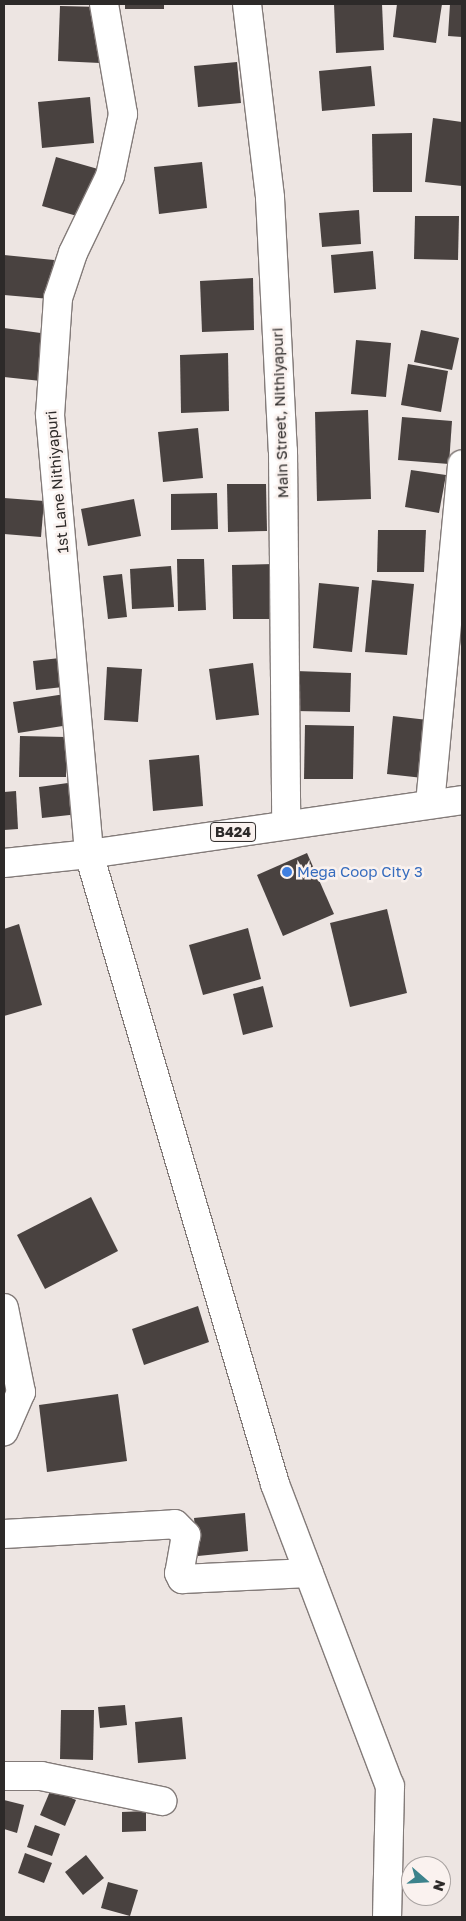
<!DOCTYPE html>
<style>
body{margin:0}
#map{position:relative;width:466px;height:1921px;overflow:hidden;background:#ede5e2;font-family:"Golos Text",sans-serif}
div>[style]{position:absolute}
.building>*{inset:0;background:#494240}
.roads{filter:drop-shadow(1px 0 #837b79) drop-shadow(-1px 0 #837b79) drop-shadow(0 1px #837b79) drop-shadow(0 -1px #837b79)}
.minor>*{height:28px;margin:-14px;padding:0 14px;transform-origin:14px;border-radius:14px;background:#fff}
.major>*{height:28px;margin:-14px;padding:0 14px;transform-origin:14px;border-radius:14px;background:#fff}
.dots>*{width:14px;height:14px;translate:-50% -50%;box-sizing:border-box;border:2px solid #faf2ef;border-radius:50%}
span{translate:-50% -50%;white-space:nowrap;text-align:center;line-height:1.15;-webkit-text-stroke:5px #faf2ef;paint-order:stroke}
.shield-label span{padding:1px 4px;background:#faf2ef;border:1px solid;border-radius:4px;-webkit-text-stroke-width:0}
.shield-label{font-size:14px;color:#2d2a29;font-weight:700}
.street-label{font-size:15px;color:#2d2a29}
.shop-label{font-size:15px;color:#366cbe}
.left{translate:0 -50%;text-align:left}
.frame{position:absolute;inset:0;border:5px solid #2d2a29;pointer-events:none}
.north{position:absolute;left:401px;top:1856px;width:50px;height:50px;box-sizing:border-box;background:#faf2ef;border:1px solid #a8a2a0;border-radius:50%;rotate:109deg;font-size:14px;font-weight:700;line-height:20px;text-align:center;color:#2d2a29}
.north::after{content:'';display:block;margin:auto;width:18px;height:22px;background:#3c838c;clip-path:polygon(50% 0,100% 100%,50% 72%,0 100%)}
</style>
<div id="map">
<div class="building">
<div style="clip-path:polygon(125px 4px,164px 4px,164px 9px,125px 9px)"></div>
<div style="clip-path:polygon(334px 4px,382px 4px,384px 50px,336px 53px)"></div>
<div style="clip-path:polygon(397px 4px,442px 4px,436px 43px,393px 37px)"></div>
<div style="clip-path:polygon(450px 4px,462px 4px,462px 37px,448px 36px)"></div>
<div style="clip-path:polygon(60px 6px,102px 7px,100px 63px,58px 61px)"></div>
<div style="clip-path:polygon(237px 62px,241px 103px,198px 107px,194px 66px)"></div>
<div style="clip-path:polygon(371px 66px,375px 106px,322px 111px,319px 71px)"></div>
<div style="clip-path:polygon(90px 97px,94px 143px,42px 148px,38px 102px)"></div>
<div style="clip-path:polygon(433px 118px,462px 122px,462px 186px,425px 182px)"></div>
<div style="clip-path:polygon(412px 133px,412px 192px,373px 192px,372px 134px)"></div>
<div style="clip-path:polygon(56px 157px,98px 169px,84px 218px,42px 206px)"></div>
<div style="clip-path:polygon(202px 162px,207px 208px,159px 214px,154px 167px)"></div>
<div style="clip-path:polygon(359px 210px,361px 244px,322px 247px,319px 213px)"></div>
<div style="clip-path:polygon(415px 216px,459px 216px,458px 260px,414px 259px)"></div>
<div style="clip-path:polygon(373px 251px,376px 289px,334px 293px,331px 255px)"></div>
<div style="clip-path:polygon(4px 255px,54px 260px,50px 299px,4px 295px)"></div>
<div style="clip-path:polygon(253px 278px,254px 330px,202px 332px,200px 281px)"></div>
<div style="clip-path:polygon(4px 328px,48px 334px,41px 381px,4px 377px)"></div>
<div style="clip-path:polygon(421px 330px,459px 338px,452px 370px,414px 362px)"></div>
<div style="clip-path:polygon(356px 340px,391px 343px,386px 397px,351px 394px)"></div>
<div style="clip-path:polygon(228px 353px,229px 411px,181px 413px,180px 355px)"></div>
<div style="clip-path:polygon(408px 364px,448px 371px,441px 412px,401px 405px)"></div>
<div style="clip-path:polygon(368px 410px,371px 499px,317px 501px,315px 412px)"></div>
<div style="clip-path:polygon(402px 417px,452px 421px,449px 464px,398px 460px)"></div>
<div style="clip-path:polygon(198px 428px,203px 478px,163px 482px,158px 432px)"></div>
<div style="clip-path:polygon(411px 470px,446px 475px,439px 513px,405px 507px)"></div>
<div style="clip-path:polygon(227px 484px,266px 484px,267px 531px,228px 532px)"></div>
<div style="clip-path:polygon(217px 493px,218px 529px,171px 530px,171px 494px)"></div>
<div style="clip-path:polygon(4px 498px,44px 501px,41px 537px,4px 534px)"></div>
<div style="clip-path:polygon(134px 499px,141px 536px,88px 546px,81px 509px)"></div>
<div style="clip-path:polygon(378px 530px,426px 530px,424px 572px,377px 572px)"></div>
<div style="clip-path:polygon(177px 559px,204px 559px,206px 610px,178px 611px)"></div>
<div style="clip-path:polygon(274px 564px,274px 619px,233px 619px,232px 565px)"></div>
<div style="clip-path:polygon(171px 566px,174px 607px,132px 609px,130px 569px)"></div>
<div style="clip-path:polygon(122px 574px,127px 617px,108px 619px,103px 576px)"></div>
<div style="clip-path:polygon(372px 580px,414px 584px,407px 655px,365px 652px)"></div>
<div style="clip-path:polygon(319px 583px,359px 587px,352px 652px,313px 648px)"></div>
<div style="clip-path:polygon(60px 658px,63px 687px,36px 690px,33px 661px)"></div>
<div style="clip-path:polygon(253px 663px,259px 715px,216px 720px,209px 669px)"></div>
<div style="clip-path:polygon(107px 667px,142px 669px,138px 722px,104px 720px)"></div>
<div style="clip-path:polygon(296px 671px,351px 673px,350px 712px,295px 711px)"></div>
<div style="clip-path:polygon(65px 694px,69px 725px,18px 733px,13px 702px)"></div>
<div style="clip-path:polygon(393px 716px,428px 720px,423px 778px,387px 774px)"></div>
<div style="clip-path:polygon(305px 725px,354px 726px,353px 779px,304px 779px)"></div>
<div style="clip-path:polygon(20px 736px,66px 737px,66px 777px,19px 777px)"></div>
<div style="clip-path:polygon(199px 755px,203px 806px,153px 811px,149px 760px)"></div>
<div style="clip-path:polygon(75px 782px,79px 814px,42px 818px,39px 787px)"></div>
<div style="clip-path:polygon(16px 791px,18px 829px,4px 830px,4px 792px)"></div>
<div style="clip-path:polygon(307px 853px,334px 914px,283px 936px,257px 875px)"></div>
<div style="clip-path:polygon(387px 909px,407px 993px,350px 1007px,330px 923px)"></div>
<div style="clip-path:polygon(19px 924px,42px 1005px,4px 1016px,4px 929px)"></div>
<div style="clip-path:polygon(248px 928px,261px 979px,203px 995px,189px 945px)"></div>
<div style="clip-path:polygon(263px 986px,273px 1027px,243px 1035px,233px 994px)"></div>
<div style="clip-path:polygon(91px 1197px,118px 1251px,45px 1289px,17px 1235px)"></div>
<div style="clip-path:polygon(198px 1306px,209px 1342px,144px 1365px,132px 1329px)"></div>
<div style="clip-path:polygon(118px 1394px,127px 1461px,47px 1472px,39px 1405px)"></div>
<div style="clip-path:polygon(245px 1513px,248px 1551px,198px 1556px,194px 1518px)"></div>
<div style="clip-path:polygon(125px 1705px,127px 1725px,100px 1728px,98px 1707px)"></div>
<div style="clip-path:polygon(61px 1710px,94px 1710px,93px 1760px,60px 1759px)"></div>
<div style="clip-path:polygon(182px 1717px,186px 1759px,138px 1763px,135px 1722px)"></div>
<div style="clip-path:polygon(51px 1789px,76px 1800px,65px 1826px,40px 1815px)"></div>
<div style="clip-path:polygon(4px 1800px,24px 1805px,17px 1833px,4px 1829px)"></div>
<div style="clip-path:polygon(146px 1811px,146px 1831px,122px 1832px,122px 1812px)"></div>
<div style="clip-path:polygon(35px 1825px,60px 1834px,52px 1856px,27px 1847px)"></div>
<div style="clip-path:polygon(25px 1853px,52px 1863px,44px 1883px,18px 1873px)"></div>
<div style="clip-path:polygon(86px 1855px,104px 1878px,83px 1895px,65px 1872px)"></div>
<div style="clip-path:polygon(108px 1882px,138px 1890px,130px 1916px,101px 1908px)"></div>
</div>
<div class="roads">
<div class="minor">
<div style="left:104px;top:4px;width:112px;rotate:80.2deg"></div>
<div style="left:123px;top:114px;width:63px;rotate:101.8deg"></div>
<div style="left:110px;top:176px;width:85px;rotate:115.7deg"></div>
<div style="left:73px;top:253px;width:47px;rotate:108.4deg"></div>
<div style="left:58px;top:298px;width:117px;rotate:93.9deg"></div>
<div style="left:50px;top:415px;width:441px;rotate:84.9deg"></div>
<div style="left:89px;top:854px;width:657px;rotate:73.55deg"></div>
<div style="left:275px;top:1484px;width:323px;rotate:69.2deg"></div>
<div style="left:390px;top:1786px;width:131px;rotate:91.3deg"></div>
<div style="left:247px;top:4px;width:195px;rotate:83.2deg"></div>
<div style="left:270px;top:198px;width:253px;rotate:87.1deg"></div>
<div style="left:283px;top:451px;width:373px;rotate:89.5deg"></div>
<div style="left:430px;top:804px;width:341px;rotate:-84.6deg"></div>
<div style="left:4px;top:1308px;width:86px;rotate:78.6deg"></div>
<div style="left:21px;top:1392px;width:43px;rotate:113.6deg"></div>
<div style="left:4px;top:1534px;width:171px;rotate:-3.3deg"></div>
<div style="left:175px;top:1524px;width:16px;rotate:45deg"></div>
<div style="left:186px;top:1535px;width:39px;rotate:100deg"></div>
<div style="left:179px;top:1573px;width:7px;rotate:63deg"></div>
<div style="left:182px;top:1579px;width:127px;rotate:-2.7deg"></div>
<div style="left:4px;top:1776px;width:37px"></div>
<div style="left:41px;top:1776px;width:124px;rotate:11.7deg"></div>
</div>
<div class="major">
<div style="left:4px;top:863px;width:85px;rotate:-6deg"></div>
<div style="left:89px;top:854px;width:377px;rotate:-8.2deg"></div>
</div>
</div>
<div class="dots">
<div style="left:287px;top:872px;background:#3f7fe0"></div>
</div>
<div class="shield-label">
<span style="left:233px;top:832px">B424</span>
</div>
<div class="street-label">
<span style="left:280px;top:413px;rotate:-92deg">Main Street, Nithiyapuri</span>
<span style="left:57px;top:482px;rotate:-95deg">1st Lane Nithiyapuri</span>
</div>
<div class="shop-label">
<span class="left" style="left:297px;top:872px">Mega Coop City 3</span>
</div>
<div class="frame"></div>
<div class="north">N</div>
</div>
